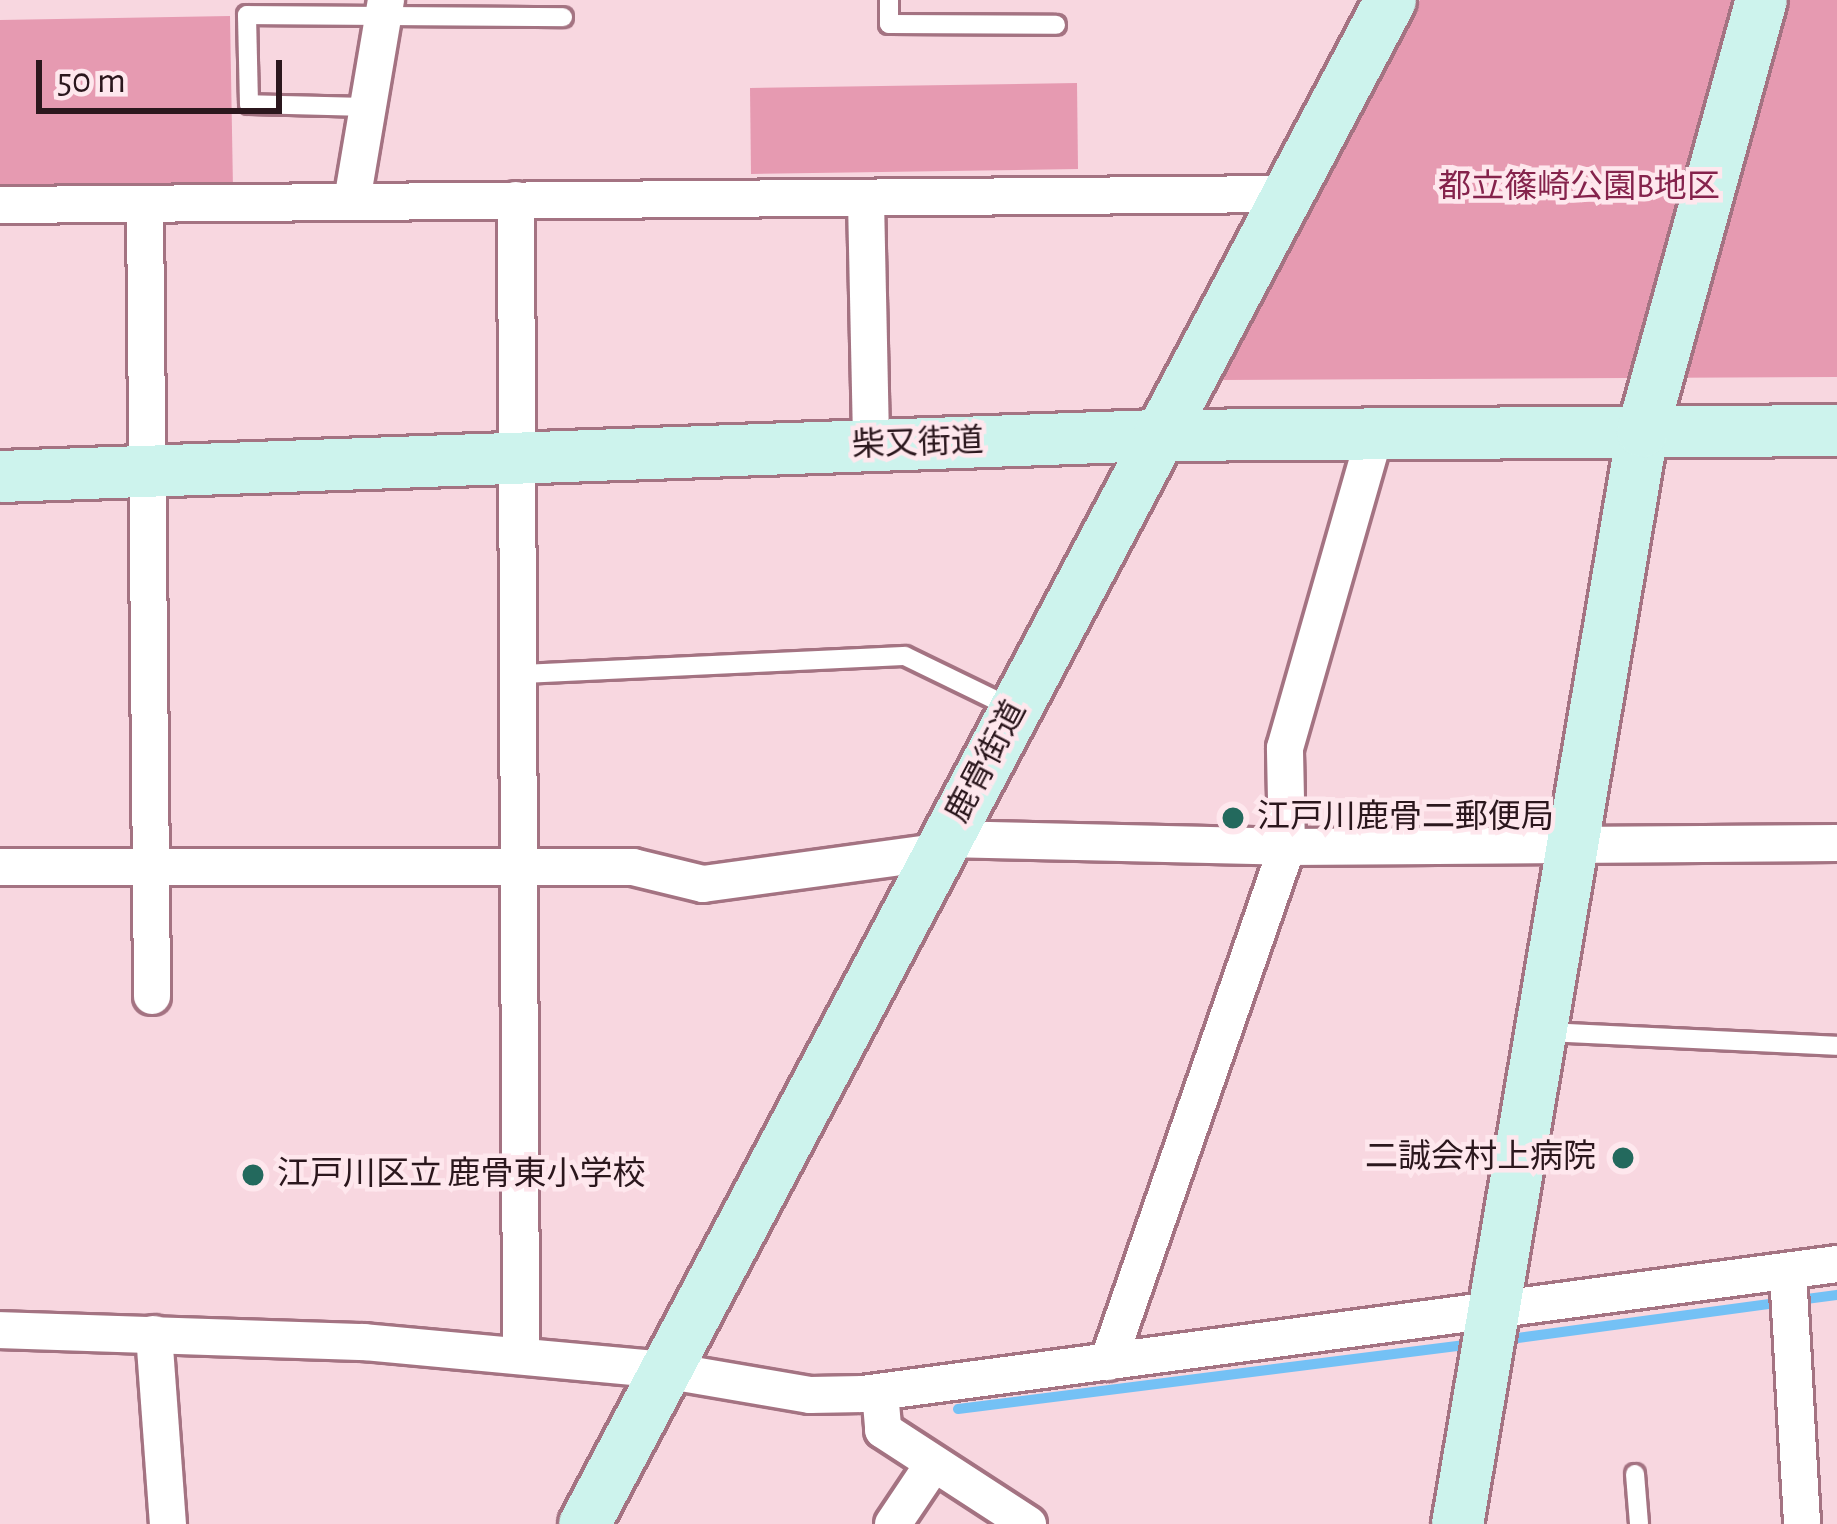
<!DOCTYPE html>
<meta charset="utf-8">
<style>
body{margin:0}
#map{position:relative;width:1837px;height:1524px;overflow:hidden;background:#f8d7e0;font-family:"Alegreya Sans","Noto Sans JP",sans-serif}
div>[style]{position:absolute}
.green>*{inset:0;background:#e69ab1}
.stream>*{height:10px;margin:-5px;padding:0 5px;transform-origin:5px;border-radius:5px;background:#74c1f5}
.roads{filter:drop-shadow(3px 0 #a47382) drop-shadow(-3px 0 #a47382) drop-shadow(0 3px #a47382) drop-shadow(0 -3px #a47382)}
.lane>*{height:18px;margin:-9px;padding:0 9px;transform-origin:9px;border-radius:9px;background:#fff}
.street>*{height:36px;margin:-18px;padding:0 18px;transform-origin:18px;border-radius:18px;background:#fff}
.secondary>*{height:51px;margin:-25.5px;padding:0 25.5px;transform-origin:25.5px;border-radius:25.5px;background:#cdf3ed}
.dots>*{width:33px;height:33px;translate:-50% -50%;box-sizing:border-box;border:6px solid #fee7ed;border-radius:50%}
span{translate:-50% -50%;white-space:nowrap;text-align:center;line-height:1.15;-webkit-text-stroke:9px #fee7ed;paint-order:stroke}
.park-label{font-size:33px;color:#85234c}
.street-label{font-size:33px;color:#2b171d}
.poi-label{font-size:33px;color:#2b171d}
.left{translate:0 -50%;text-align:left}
.right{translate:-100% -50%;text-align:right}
.scale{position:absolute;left:36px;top:60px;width:246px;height:54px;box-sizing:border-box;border:6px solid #2b171d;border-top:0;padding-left:15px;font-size:36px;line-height:42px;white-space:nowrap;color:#2b171d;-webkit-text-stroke:9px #fee7ed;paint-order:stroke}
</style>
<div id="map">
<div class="green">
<div style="clip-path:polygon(1420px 0,1837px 0,1837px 377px,1219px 380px)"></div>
<div style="clip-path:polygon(230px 16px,233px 189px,0 193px,0 20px)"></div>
<div style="clip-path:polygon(1077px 83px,1078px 169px,751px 174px,750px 88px)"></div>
</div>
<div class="stream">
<div style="left:1503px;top:1340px;width:337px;rotate:-7.7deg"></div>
<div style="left:958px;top:1409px;width:519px;rotate:-7.19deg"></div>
</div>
<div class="roads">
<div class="lane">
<div style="left:889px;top:0;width:24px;rotate:90deg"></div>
<div style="left:889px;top:24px;width:167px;rotate:0.3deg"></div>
<div style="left:368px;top:107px;width:119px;rotate:-178.6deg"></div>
<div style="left:249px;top:104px;width:89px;rotate:-91.3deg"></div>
<div style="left:247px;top:15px;width:316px;rotate:0.4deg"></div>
<div style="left:521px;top:674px;width:384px;rotate:-2.7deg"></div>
<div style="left:905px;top:656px;width:121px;rotate:25.9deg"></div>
<div style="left:1545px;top:1032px;width:292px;rotate:2.7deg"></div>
<div style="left:1635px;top:1474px;width:50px;rotate:85.4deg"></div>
</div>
<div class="street">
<div style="left:516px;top:200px;width:1155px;rotate:89.75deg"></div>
<div style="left:866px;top:200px;width:246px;rotate:88.8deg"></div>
<div style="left:352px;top:201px;width:204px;rotate:-80.4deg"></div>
<div style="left:0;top:205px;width:1286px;rotate:-0.49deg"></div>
<div style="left:145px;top:206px;width:790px;rotate:89.49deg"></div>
<div style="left:945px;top:839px;width:342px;rotate:1.3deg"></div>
<div style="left:1287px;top:847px;width:550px;rotate:-0.42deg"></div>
<div style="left:0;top:867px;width:633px"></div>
<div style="left:633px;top:867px;width:72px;rotate:13.7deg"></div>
<div style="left:703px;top:884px;width:237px;rotate:-7.8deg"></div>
<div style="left:1788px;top:1272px;width:252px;rotate:86.8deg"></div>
<div style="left:0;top:1330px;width:364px;rotate:1.9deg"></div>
<div style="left:364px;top:1342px;width:301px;rotate:5.3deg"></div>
<div style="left:664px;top:1370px;width:148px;rotate:9.7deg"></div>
<div style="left:810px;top:1395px;width:53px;rotate:-1.1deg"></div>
<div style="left:863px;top:1394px;width:983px;rotate:-7.6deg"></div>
<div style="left:154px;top:1334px;width:191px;rotate:85.8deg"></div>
<div style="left:1108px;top:1362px;width:545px;rotate:-70.83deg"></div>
<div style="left:1287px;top:847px;width:99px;rotate:-91.2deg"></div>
<div style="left:1285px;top:748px;width:331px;rotate:-74deg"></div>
<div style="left:880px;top:1392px;width:38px;rotate:85deg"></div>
<div style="left:883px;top:1430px;width:173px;rotate:33deg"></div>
<div style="left:893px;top:1524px;width:70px;rotate:-56.1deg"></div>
</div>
<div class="secondary">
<div style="left:0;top:476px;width:1160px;rotate:-2.03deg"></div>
<div style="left:1159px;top:435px;width:678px;rotate:-0.42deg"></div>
<div style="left:584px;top:1524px;width:1724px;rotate:-62.13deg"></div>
<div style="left:1457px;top:1524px;width:1109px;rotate:-80.39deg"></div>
<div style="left:1642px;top:431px;width:447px;rotate:-74.6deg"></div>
</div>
</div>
<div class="dots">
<div style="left:1233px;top:818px;background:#23695d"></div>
<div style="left:1623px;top:1158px;background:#23695d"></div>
<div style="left:253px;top:1175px;background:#23695d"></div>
</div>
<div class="park-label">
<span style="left:1579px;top:188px">都立篠崎公園B地区</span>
</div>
<div class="street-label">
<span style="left:918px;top:444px;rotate:-2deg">柴又街道</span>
<span style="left:987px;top:762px;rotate:-62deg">鹿骨街道</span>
</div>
<div class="poi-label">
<span class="left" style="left:1257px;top:818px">江戸川鹿骨二郵便局</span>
<span class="right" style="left:1596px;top:1158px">二誠会村上病院</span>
<span class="left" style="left:277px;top:1175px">江戸川区立 鹿骨東小学校</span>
</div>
<div class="scale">50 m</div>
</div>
